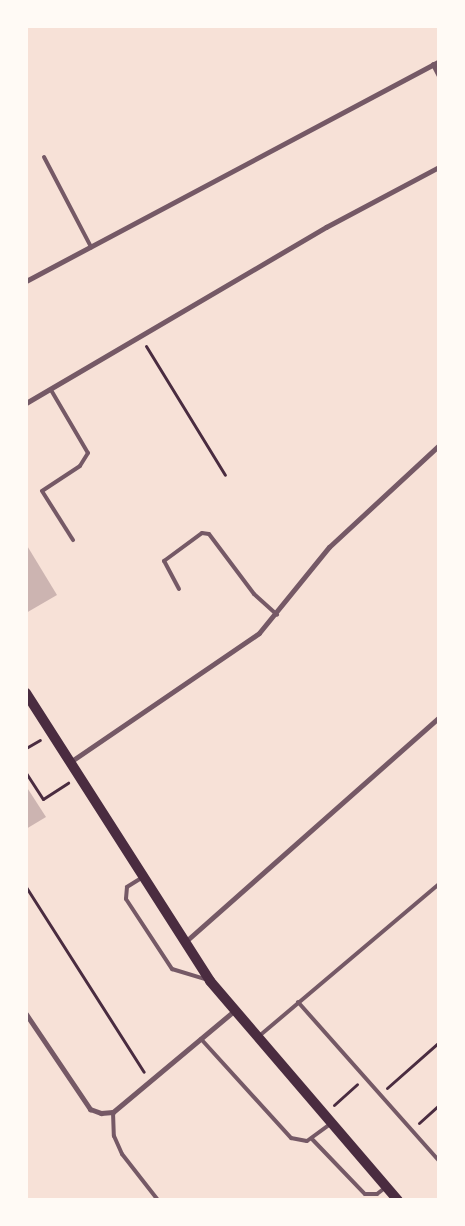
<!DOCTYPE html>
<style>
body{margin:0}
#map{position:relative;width:465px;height:1226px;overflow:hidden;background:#f7e1d7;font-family:"Space Grotesk",sans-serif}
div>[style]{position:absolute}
.building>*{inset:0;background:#ccb4b1}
.path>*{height:3px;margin:-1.5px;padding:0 1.5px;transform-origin:1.5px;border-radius:1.5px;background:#4a2c40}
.service>*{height:4px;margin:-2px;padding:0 2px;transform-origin:2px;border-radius:2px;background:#755966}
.minor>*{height:5px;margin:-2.5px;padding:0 2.5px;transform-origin:2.5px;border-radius:2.5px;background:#755966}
.secondary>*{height:10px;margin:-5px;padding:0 5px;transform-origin:5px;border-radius:5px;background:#4a2c40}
span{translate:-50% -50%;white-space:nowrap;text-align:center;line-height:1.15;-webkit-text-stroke:4px #fffaf5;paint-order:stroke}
.frame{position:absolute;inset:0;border:28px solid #fffaf5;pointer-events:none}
</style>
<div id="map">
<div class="building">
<div style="clip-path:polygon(26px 544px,57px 595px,26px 613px)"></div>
<div style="clip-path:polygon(26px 786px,46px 817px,26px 829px)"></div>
</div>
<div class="path">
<div style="left:146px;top:346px;width:151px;rotate:58.5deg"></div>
<div style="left:26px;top:748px;width:16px;rotate:-30deg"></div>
<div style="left:26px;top:773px;width:31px;rotate:57deg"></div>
<div style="left:43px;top:799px;width:30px;rotate:-33deg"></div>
<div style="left:26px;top:887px;width:219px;rotate:57.5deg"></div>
<div style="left:387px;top:1088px;width:69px;rotate:-41.5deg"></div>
<div style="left:334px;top:1105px;width:31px;rotate:-42deg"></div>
<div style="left:419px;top:1123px;width:27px;rotate:-42deg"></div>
</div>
<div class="service">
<div style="left:44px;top:157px;width:102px;rotate:62.4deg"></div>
<div style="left:51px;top:390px;width:73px;rotate:59.6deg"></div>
<div style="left:88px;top:453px;width:15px;rotate:122deg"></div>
<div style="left:80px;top:466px;width:45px;rotate:146.7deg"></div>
<div style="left:42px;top:491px;width:58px;rotate:57.7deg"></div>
<div style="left:179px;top:589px;width:32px;rotate:-118deg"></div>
<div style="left:164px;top:561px;width:47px;rotate:-36.4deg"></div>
<div style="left:202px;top:533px;width:7px;rotate:8deg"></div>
<div style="left:209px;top:534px;width:75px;rotate:53.1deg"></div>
<div style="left:254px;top:594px;width:31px;rotate:42deg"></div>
<div style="left:143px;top:877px;width:19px;rotate:148deg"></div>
<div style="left:127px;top:887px;width:12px;rotate:95deg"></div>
<div style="left:126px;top:899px;width:84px;rotate:56.7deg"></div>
<div style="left:172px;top:969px;width:34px;rotate:17deg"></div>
<div style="left:298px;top:1002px;width:213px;rotate:48.4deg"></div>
<div style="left:258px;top:1037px;width:237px;rotate:-40.2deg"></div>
<div style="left:201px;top:1039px;width:134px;rotate:47.7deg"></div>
<div style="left:291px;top:1138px;width:16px;rotate:11deg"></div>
<div style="left:307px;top:1141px;width:29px;rotate:-36deg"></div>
<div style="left:113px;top:1112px;width:24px;rotate:88deg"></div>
<div style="left:114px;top:1136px;width:20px;rotate:66deg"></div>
<div style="left:122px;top:1154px;width:58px;rotate:52deg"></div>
<div style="left:312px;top:1139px;width:76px;rotate:46.1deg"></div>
<div style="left:365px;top:1194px;width:12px"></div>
<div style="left:377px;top:1194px;width:11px;rotate:-38deg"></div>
</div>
<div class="minor">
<div style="left:433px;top:64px;width:13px;rotate:63deg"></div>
<div style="left:26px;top:281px;width:468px;rotate:-28deg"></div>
<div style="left:26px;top:403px;width:348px;rotate:-30.4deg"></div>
<div style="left:326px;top:227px;width:128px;rotate:-28deg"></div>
<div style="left:73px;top:760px;width:225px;rotate:-34.3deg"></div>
<div style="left:259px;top:633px;width:111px;rotate:-50.9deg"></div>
<div style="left:329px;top:547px;width:150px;rotate:-42.8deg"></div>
<div style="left:185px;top:942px;width:339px;rotate:-41.5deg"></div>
<div style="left:26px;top:1014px;width:115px;rotate:56deg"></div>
<div style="left:90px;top:1109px;width:12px;rotate:20deg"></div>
<div style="left:101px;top:1113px;width:12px;rotate:-5deg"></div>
<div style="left:113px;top:1112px;width:158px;rotate:-39.9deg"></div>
</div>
<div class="secondary">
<div style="left:26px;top:693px;width:342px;rotate:57.4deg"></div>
<div style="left:210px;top:981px;width:289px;rotate:49.4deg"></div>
</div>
<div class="frame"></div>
</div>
